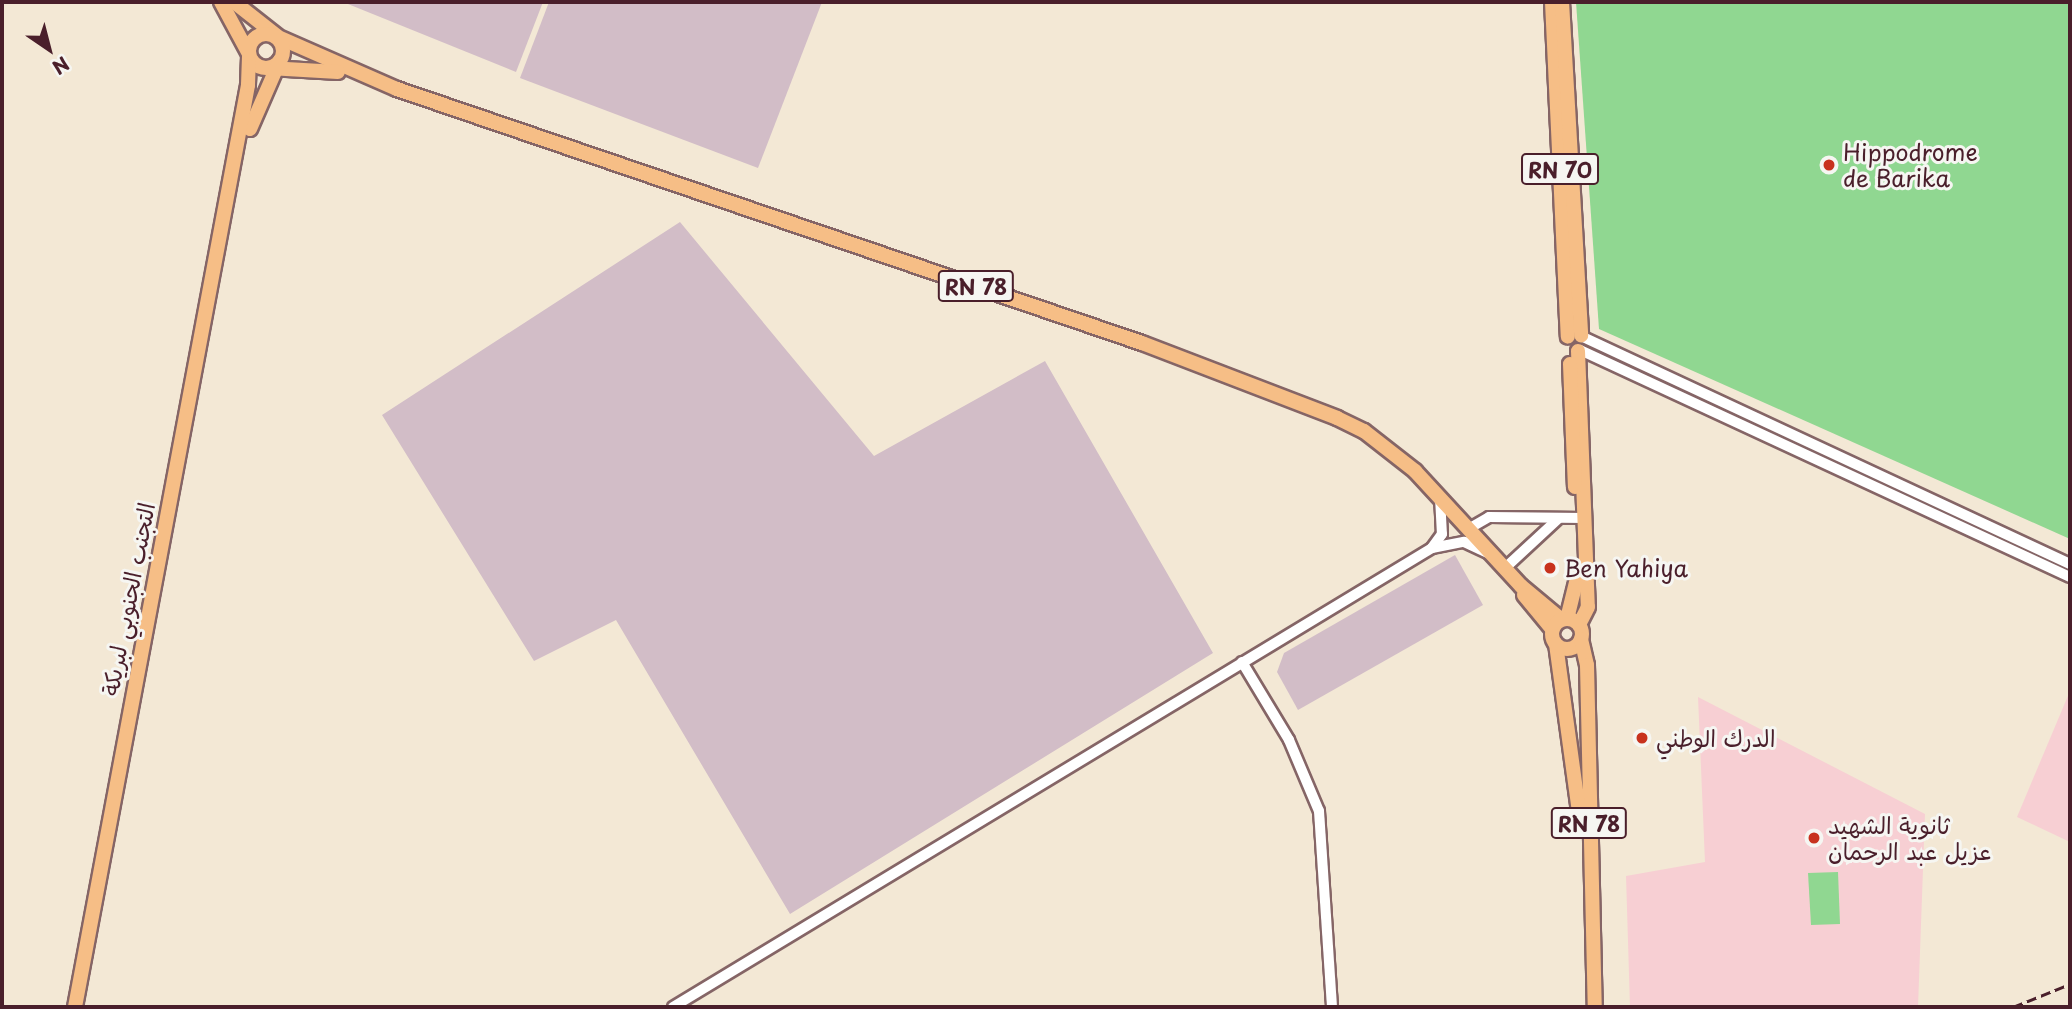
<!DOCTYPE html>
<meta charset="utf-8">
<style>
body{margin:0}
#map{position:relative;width:2072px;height:1009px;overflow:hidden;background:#f3e8d5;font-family:"Playpen Sans","Playpen Sans Arabic",sans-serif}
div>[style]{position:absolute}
.built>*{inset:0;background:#f7cfd3}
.industrial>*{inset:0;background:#d2bdc7}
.green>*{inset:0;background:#90d791}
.roads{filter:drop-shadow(2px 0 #856566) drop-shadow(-2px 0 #856566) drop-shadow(0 2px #856566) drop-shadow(0 -2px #856566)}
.minor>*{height:10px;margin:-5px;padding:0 5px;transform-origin:5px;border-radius:5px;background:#fff}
.major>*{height:14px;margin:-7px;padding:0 7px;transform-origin:7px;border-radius:7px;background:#f6be86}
.major>.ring{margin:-7px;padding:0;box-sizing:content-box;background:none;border:14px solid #f6be86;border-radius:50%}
.rail>*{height:2.5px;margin-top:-1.25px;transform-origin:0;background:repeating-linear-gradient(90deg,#4a1f2b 0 10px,transparent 0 15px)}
.dots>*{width:19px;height:19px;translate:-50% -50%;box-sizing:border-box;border:4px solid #f6f6f2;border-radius:50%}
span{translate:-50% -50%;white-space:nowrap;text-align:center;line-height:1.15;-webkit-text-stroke:6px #f6f6f2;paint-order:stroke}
.shield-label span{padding:2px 5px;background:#f6f6f2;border:2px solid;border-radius:5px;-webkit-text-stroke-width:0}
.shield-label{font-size:21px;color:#4a1f2b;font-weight:700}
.poi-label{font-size:23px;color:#4a1f2b}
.left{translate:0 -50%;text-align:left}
.street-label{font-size:23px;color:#4a1f2b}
.frame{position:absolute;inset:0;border:4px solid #4a1f2b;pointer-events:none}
.north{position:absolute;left:14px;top:14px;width:70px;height:70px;-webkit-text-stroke:5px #f6f6f2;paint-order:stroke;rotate:145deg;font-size:19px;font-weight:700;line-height:28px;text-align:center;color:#4a1f2b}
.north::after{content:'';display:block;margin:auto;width:24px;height:32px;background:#4a1f2b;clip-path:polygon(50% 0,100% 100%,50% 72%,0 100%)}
</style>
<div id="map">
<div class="built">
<div style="clip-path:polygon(2070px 691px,2070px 842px,2017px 817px)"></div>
<div style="clip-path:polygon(1698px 697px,1925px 814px,1918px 1007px,1630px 1007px,1626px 876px,1705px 862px)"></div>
</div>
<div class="industrial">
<div style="clip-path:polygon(343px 2px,543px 2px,516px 72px)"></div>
<div style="clip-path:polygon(549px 2px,822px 2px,758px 168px,520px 78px)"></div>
<div style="clip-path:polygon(680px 222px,874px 456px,1045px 361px,1213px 653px,790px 914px,616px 620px,534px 661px,382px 415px)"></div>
<div style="clip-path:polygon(1455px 555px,1483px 605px,1298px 710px,1277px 672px,1284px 653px)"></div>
</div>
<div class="green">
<div style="clip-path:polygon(1576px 2px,2070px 2px,2070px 539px,1599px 329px)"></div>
<div style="clip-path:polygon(1838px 872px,1840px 924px,1811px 925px,1808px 873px)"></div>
</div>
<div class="roads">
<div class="minor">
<div style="left:1583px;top:337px;width:537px;rotate:24.99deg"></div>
<div style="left:1580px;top:350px;width:540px;rotate:24.86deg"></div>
<div style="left:1440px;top:497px;width:37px;rotate:87deg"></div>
<div style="left:1442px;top:534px;width:17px;rotate:126deg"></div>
<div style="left:1432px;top:548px;width:33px;rotate:-11deg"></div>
<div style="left:1464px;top:542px;width:26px;rotate:25deg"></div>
<div style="left:1470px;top:528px;width:22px;rotate:-30deg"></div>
<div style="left:1489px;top:517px;width:96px;rotate:0.6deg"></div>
<div style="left:1505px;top:568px;width:72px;rotate:-42.8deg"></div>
<div style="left:1242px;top:662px;width:91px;rotate:58.9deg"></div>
<div style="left:1289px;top:740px;width:77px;rotate:67.1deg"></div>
<div style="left:1319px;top:811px;width:196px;rotate:86.2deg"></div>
<div style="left:673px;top:1007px;width:887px;rotate:-31.16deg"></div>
</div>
<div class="major">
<div style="left:234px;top:2px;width:55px;rotate:38.3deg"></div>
<div style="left:1552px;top:2px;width:335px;rotate:87.3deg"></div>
<div style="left:1562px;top:2px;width:334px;rotate:86.7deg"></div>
<div style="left:271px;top:34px;width:137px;rotate:23.6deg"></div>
<div style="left:397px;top:89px;width:787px;rotate:18.83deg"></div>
<div style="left:1142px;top:343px;width:209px;rotate:21deg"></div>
<div style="left:1337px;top:418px;width:30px;rotate:26deg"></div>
<div style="left:1364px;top:431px;width:65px;rotate:38.1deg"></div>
<div style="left:1415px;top:471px;width:156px;rotate:47.3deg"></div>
<div style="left:1521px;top:586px;width:53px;rotate:39.7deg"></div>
<div class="ring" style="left:249px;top:34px;width:20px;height:20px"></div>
<div style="left:269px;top:68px;width:69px;rotate:3.3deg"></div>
<div style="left:250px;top:129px;width:75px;rotate:-66.5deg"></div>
<div style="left:1578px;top:351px;width:256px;rotate:87.8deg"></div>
<div style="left:1588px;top:607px;width:20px;rotate:117deg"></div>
<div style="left:1570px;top:364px;width:123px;rotate:87.7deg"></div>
<div style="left:1524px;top:595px;width:45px;rotate:50.4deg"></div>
<div style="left:1567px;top:619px;width:50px;rotate:-76.2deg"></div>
<div class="ring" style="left:1552px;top:619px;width:16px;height:16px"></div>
<div style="left:1581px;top:639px;width:27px;rotate:77deg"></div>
<div style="left:1587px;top:665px;width:342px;rotate:88.7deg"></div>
<div style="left:1556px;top:644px;width:169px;rotate:82.2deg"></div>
<div style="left:75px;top:1007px;width:938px;rotate:-79.37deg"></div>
<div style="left:248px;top:85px;width:31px;rotate:-88deg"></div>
<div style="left:249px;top:54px;width:59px;rotate:-118.3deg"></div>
</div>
</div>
<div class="rail">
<div style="left:2013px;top:1007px;width:61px;rotate:-22deg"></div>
</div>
<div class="dots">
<div style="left:1829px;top:165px;background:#c8321e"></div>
<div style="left:1550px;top:568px;background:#c8321e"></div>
<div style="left:1642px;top:738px;background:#c8321e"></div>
<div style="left:1814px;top:838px;background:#c8321e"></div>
</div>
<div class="shield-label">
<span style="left:1560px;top:169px">RN 70</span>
<span style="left:976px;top:286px">RN 78</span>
<span style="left:1589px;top:823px">RN 78</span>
</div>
<div class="poi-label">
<span class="left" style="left:1843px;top:165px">Hippodrome<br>de Barika</span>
<span class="left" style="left:1564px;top:568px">Ben Yahiya</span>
<span class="left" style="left:1656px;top:738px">الدرك الوطني</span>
<span class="left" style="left:1828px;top:838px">ثانوية الشهيد<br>عزيل عبد الرحمان</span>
</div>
<div class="street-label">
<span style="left:128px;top:599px;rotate:-79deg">التجنب الجنوبي لبريكة</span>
</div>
<div class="frame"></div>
<div class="north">N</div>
</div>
